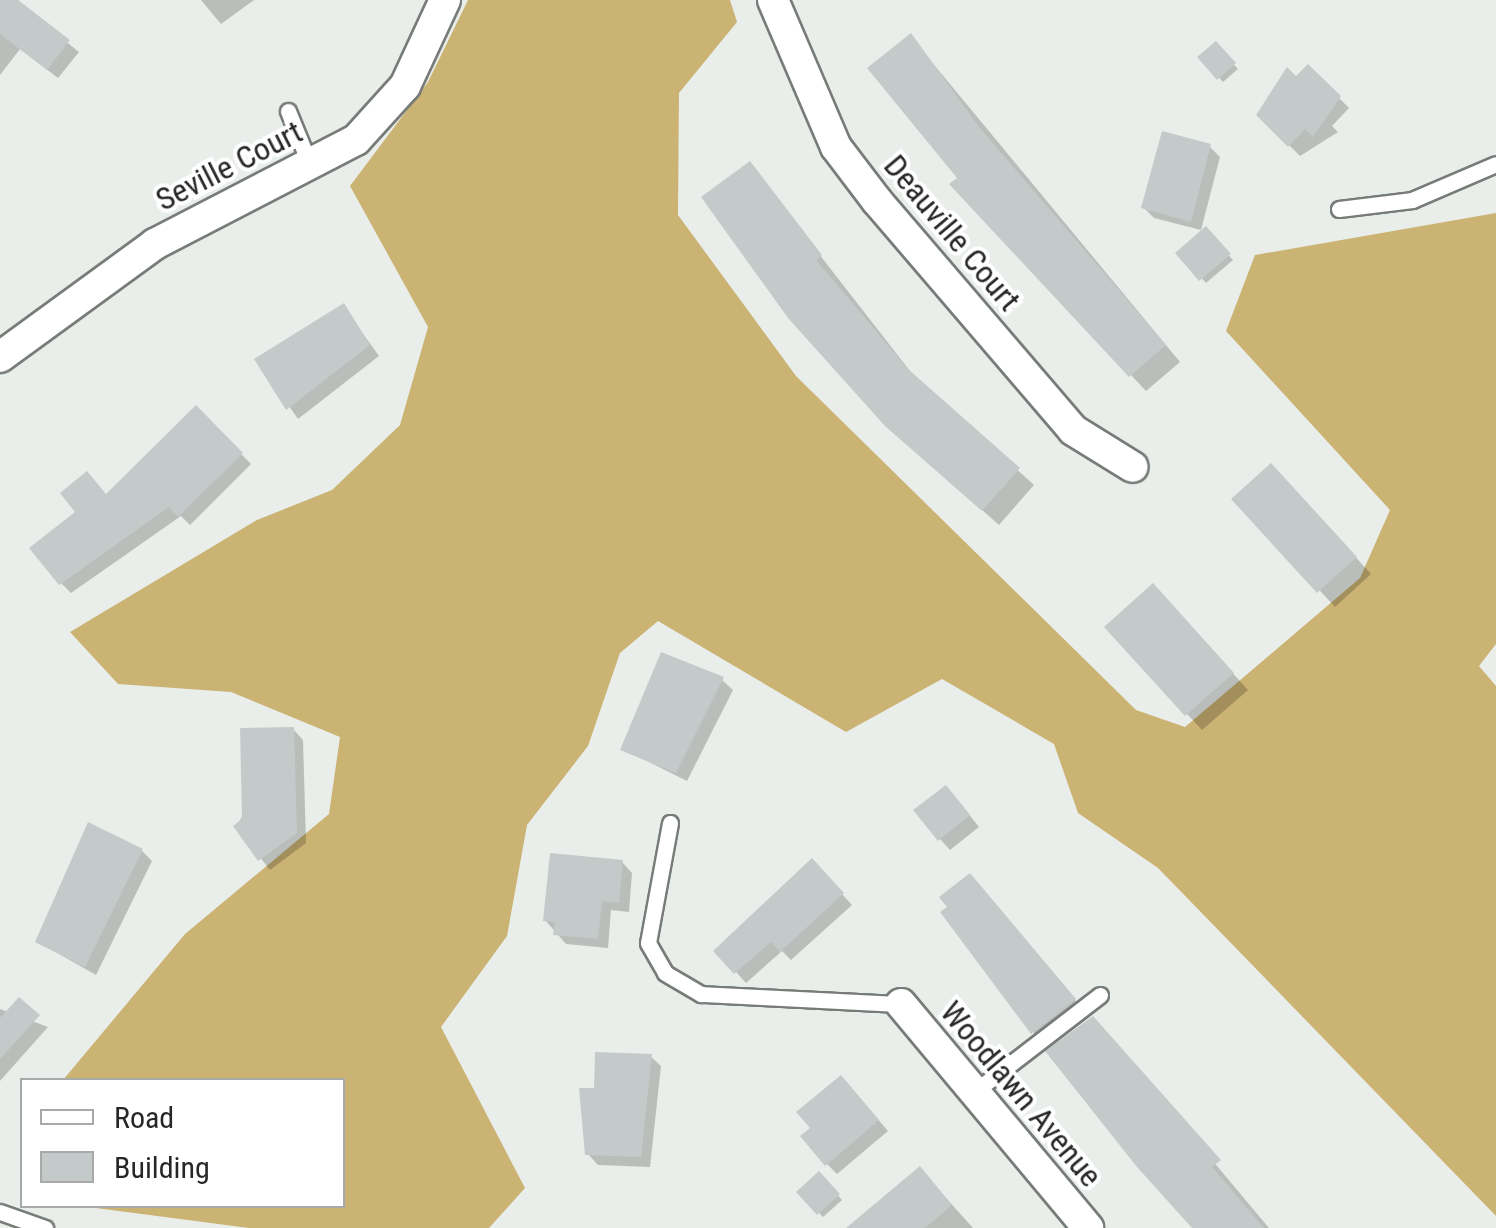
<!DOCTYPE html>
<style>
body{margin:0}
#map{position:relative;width:1496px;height:1228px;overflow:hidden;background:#e9eeea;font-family:"Roboto Condensed",sans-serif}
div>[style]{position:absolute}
.forest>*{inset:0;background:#cbb374}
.shadow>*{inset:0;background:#0003}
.building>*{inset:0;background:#c4cac9}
.roads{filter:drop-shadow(2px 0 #787c79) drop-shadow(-2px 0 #787c79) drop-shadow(0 2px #787c79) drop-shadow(0 -2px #787c79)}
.service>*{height:15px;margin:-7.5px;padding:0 7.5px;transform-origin:7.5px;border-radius:7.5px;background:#fff}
.minor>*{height:30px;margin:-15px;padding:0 15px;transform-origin:15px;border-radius:15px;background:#fff}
span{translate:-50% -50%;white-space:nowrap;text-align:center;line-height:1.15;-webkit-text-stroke:8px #fff;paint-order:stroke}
.street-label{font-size:32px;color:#262827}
.legend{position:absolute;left:20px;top:1078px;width:325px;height:130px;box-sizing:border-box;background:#fff;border:2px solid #a8a9a9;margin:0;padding:12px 18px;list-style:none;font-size:30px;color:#262827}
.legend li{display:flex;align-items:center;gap:20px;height:50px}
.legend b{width:50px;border:2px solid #a8a9a9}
</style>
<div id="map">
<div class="forest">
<div style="clip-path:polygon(468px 0,730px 0,737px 22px,679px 93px,678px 215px,796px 376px,1136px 710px,1185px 727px,1360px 578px,1390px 510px,1226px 331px,1255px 255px,1496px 213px,1496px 644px,1479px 666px,1496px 686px,1496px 1216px,1158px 868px,1078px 813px,1054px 744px,942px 679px,846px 732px,658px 621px,620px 653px,588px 746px,527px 825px,507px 936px,441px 1027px,525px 1188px,489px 1228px,249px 1228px,88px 1207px,342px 1206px,342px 1080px,63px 1080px,185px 934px,329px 814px,340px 737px,231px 692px,118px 684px,70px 632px,257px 520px,332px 490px,400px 425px,428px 327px,350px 186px,428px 82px)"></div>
</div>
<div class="shadow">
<div style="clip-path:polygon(0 0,14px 0,79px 52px,58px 78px,20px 49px,0 75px)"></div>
<div style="clip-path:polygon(201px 0,254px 0,221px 24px)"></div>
<div style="clip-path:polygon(911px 37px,1180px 362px,1146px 391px,953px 184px,960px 178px)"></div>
<div style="clip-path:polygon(1216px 45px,1238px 69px,1223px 82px,1201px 58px)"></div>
<div style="clip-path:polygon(1308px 67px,1349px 108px,1332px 126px,1338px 132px,1300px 156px,1259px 115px)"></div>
<div style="clip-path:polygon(1210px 147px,1220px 157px,1201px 230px,1154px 218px,1144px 208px)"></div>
<div style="clip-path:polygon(749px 164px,917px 380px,1034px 485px,999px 525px,904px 441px)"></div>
<div style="clip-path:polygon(1206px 229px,1233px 260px,1206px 283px,1179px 253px)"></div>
<div style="clip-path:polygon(343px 306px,379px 356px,298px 419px,257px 360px)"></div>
<div style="clip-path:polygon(196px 409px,251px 464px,190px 525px,181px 516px,71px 593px,61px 583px,78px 512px,107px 497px)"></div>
<div style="clip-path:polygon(1287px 482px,1371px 574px,1335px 607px,1235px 499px)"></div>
<div style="clip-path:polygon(1168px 602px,1248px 690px,1202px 730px,1107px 628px)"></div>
<div style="clip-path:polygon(722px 680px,733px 690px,687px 781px,623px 749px)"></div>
<div style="clip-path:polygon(293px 729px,303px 740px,306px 843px,270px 870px,236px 827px)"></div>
<div style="clip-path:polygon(956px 798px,979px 827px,950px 850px,940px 839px)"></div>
<div style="clip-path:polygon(142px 851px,152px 861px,96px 975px,38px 942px)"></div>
<div style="clip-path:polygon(622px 862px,632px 873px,629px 912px,611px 910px,608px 948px,566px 944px,545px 920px)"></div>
<div style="clip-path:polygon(822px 872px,852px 905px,791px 960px,782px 951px,746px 983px,717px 951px)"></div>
<div style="clip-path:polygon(980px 886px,1084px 1011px,1043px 1043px,1033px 1032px)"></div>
<div style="clip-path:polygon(0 1009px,48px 1027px,0 1081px)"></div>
<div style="clip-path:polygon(1103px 1030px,1269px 1228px,1196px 1228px)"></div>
<div style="clip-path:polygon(650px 1056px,661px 1066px,650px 1167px,598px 1165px,588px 1154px,596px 1091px)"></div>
<div style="clip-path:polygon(851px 1088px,888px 1131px,837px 1174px,827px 1164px)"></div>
<div style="clip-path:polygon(819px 1174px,842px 1200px,823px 1217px,800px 1192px)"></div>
<div style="clip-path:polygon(929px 1179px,973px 1228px,876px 1228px)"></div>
</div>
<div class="building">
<div style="clip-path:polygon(0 0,18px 0,70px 40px,47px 70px,0 34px)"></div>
<div style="clip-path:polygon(911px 33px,979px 127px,1166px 345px,1129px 377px,949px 184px,957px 178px,867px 68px)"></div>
<div style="clip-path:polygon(1216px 41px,1236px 63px,1217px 80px,1197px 57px)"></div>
<div style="clip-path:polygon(1308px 64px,1341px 96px,1313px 137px,1305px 129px,1288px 147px,1256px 115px,1287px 67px,1296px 76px)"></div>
<div style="clip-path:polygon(1162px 131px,1211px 144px,1191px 222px,1141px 208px)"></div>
<div style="clip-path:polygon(750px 161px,822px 255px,816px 260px,908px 369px,1020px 468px,982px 511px,885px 426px,788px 318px,701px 197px)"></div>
<div style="clip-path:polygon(1206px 226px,1231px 254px,1199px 281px,1175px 253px)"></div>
<div style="clip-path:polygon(344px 303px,370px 345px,286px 410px,254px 359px)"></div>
<div style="clip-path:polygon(196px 405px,243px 453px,178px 517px,169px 507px,59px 585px,29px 548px,75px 512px,60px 493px,87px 471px,106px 494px)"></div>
<div style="clip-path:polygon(1271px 463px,1357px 557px,1317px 593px,1231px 499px)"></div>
<div style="clip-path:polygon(1153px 583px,1234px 673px,1185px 716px,1104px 627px)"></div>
<div style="clip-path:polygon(661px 652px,724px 677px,676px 773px,620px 750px)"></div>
<div style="clip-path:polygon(294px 727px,297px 833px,258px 861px,233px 826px,242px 819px,240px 728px)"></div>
<div style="clip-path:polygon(946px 785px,970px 815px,938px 841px,913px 810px)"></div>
<div style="clip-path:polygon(88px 822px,143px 849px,85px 967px,35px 942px)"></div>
<div style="clip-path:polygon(550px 853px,623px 860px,619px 903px,602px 901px,598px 939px,553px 935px,555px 922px,543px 921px)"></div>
<div style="clip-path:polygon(812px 858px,844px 893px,780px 952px,771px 942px,734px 974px,713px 951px)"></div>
<div style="clip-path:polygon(970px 873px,1076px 999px,1031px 1034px,940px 912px,947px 907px,939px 897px)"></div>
<div style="clip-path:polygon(19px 997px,40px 1015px,0 1059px,0 1018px)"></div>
<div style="clip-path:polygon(1093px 1016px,1221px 1160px,1212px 1167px,1264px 1228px,1192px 1228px,1137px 1167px,1045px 1051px)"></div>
<div style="clip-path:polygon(595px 1052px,652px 1054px,641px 1157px,585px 1155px,579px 1088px,594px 1088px)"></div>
<div style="clip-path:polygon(841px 1075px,879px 1120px,825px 1166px,800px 1136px,810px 1128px,796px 1112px)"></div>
<div style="clip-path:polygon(920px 1166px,952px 1205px,925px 1228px,846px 1228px)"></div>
<div style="clip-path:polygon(819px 1171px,840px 1194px,817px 1215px,796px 1192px)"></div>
</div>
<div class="roads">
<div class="service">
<div style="left:288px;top:111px;width:58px;rotate:67.8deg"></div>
<div style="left:1339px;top:209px;width:74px;rotate:-7deg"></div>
<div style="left:1412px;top:200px;width:91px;rotate:-23.2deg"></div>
<div style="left:670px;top:823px;width:122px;rotate:100.4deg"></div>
<div style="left:648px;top:943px;width:34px;rotate:60deg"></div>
<div style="left:665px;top:973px;width:42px;rotate:30.3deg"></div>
<div style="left:701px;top:994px;width:200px;rotate:2.9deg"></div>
<div style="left:974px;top:1092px;width:159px;rotate:-37.6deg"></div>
<div style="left:0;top:1212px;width:48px;rotate:19.6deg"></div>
</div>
<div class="minor">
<div style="left:773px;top:0;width:160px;rotate:66.8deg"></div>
<div style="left:836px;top:147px;width:68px;rotate:52.8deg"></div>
<div style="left:877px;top:201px;width:301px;rotate:49.4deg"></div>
<div style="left:1073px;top:430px;width:70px;rotate:31.7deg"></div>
<div style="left:0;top:357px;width:192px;rotate:-36.1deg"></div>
<div style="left:155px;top:244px;width:226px;rotate:-27.4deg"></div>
<div style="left:356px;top:140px;width:73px;rotate:-47.8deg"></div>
<div style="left:405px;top:86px;width:95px;rotate:-65.1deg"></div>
<div style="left:901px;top:1004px;width:292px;rotate:50.1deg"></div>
</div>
</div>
<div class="street-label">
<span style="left:229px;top:166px;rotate:-27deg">Seville Court</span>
<span style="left:952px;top:233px;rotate:50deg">Deauville Court</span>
<span style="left:1021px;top:1094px;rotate:50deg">Woodlawn Avenue</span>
</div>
<ul class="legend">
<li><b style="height:12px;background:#fff"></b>Road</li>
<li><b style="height:28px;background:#c4cac9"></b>Building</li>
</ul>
</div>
